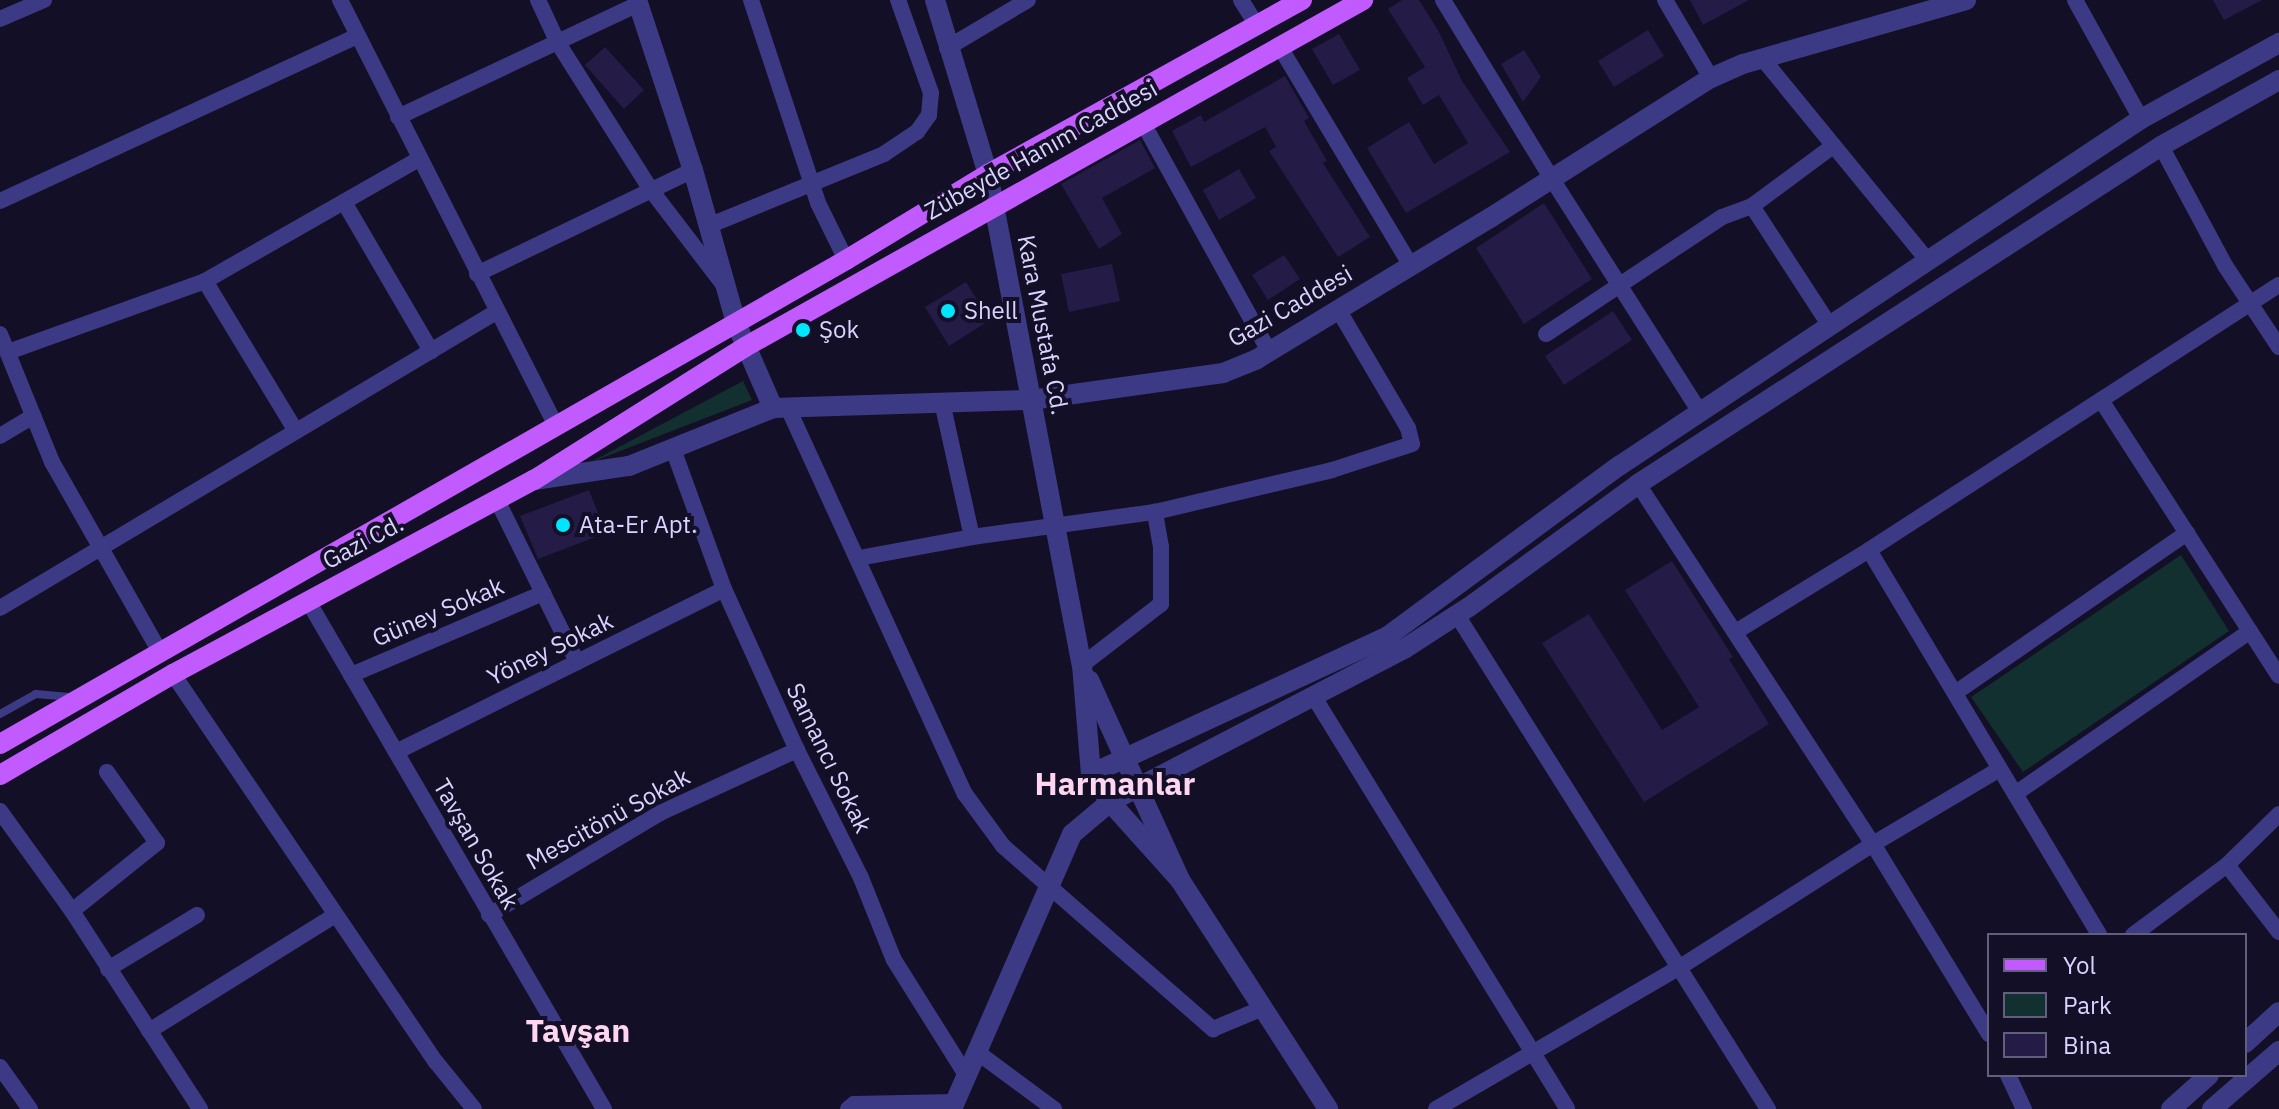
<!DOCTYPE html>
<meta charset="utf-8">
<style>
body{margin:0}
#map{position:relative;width:2279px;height:1109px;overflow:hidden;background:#130f26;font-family:"IBM Plex Sans",sans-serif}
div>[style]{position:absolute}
.green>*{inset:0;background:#12302f}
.building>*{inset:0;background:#241b47}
.service>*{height:8px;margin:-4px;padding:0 4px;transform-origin:4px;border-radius:4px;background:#3d3a85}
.minor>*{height:16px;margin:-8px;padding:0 8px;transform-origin:8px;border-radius:8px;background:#3d3a85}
.tertiary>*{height:20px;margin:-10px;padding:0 10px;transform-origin:10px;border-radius:10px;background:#3d3a85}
.primary>*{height:20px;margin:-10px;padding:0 10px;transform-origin:10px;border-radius:10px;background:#c25bff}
.dots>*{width:22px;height:22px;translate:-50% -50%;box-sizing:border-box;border:4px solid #130f26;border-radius:50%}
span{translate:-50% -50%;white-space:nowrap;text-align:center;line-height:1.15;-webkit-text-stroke:8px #130f26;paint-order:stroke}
.street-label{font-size:24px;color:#d9d4ff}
.poi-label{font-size:24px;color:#d9d4ff}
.left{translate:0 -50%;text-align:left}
.district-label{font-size:32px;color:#ffd6f0;font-weight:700}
.legend{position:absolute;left:1987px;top:933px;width:260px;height:144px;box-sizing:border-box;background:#130f26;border:2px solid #625e7d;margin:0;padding:10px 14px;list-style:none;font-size:24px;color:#d9d4ff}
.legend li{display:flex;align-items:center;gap:16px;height:40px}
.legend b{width:40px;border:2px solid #625e7d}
</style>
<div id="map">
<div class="green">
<div style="clip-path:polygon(743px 381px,752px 400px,589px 463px)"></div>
<div style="clip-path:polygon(2181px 555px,2229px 631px,2023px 772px,1971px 697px)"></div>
</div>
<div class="building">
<div style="clip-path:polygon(1402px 0,1419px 0,1439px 32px,1462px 81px,1510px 152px,1406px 213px,1367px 148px,1409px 122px,1434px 164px,1468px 143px,1439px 95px,1423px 105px,1407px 78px,1425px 67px,1388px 9px)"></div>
<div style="clip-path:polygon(1690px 0,1749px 0,1703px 25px)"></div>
<div style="clip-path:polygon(2213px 0,2262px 0,2224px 20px)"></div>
<div style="clip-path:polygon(1648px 30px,1664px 56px,1614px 87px,1598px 61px)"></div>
<div style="clip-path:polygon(1339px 34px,1360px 70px,1333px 85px,1312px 49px)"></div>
<div style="clip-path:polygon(605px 47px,644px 90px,624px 109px,585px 65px)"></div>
<div style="clip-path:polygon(1524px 50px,1541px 77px,1523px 102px,1501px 64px)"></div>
<div style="clip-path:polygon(1285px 76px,1309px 118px,1304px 121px,1327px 161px,1323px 163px,1370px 237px,1338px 257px,1269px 151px,1276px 147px,1265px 127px,1191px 167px,1172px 131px,1201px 115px,1204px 122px)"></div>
<div style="clip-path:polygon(1140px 140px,1155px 168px,1102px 198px,1122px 234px,1099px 249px,1061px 184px)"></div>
<div style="clip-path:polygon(1239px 169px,1256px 198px,1219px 220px,1203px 190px)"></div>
<div style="clip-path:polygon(1544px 203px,1592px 279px,1524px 324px,1476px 248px)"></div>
<div style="clip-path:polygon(1284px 255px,1300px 279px,1268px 300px,1252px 275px)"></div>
<div style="clip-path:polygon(1112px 264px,1120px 301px,1069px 312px,1061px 274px)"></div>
<div style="clip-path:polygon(966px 282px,990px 320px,949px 346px,925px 307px)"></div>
<div style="clip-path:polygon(1613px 311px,1632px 340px,1564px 385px,1545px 356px)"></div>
<div style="clip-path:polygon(589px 490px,606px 533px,538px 559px,520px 516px)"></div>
<div style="clip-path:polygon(1672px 561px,1733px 657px,1729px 659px,1769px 724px,1644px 802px,1542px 643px,1589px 614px,1662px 730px,1699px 707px,1625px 590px)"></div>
</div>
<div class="service">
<div style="left:0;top:714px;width:41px;rotate:-29.1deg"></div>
<div style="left:36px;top:694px;width:36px;rotate:5deg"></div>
</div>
<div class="minor">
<div style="left:340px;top:0;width:478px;rotate:63.1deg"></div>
<div style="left:538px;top:0;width:47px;rotate:65.1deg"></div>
<div style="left:558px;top:43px;width:174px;rotate:57.7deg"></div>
<div style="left:651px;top:190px;width:117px;rotate:52.6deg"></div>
<div style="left:751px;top:0;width:214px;rotate:71.7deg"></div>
<div style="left:818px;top:203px;width:64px;rotate:63.8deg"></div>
<div style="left:1241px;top:0;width:31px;rotate:58deg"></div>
<div style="left:1443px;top:0;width:210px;rotate:58.7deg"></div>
<div style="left:1552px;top:179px;width:276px;rotate:57.6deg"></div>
<div style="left:1665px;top:0;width:91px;rotate:59.5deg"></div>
<div style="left:2075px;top:0;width:136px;rotate:61deg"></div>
<div style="left:0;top:19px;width:48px;rotate:-23.4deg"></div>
<div style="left:1280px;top:47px;width:255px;rotate:59.1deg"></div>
<div style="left:947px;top:48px;width:94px;rotate:-30.7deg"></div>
<div style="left:1762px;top:58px;width:262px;rotate:50.7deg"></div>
<div style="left:398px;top:117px;width:265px;rotate:-25.2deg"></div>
<div style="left:1143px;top:123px;width:260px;rotate:61.1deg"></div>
<div style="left:2161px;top:146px;width:137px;rotate:61.8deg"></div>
<div style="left:2226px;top:267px;width:96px;rotate:56.5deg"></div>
<div style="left:0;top:201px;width:393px;rotate:-24.8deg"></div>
<div style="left:344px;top:202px;width:173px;rotate:59.7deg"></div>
<div style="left:1752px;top:206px;width:143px;rotate:57deg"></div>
<div style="left:708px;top:226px;width:190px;rotate:-22.2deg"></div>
<div style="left:884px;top:154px;width:40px;rotate:-34deg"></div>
<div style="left:917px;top:132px;width:21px;rotate:-55deg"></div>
<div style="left:929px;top:115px;width:22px;rotate:-85deg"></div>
<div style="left:931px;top:93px;width:99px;rotate:-109.5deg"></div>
<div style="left:477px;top:274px;width:240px;rotate:-25.7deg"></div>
<div style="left:205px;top:281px;width:175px;rotate:58.8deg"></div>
<div style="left:0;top:334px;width:138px;rotate:67.9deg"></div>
<div style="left:52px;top:462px;width:219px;rotate:60.4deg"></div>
<div style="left:1546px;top:334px;width:211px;rotate:-33.6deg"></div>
<div style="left:1722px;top:217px;width:32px;rotate:-20deg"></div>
<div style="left:1752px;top:206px;width:101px;rotate:-36.5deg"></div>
<div style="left:8px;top:352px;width:209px;rotate:-19.8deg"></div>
<div style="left:205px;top:281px;width:246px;rotate:-29.7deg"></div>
<div style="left:2101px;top:400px;width:328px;rotate:57.2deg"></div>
<div style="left:942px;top:402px;width:138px;rotate:77.5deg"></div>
<div style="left:788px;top:408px;width:425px;rotate:65.4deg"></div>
<div style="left:965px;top:794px;width:64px;rotate:53.8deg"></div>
<div style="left:1003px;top:846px;width:279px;rotate:41.1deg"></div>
<div style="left:1213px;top:1029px;width:54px;rotate:-22.8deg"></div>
<div style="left:0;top:436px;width:39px;rotate:-31deg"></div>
<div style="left:673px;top:449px;width:149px;rotate:70deg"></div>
<div style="left:724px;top:589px;width:177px;rotate:65.6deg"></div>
<div style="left:797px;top:750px;width:143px;rotate:63.4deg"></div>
<div style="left:861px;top:878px;width:88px;rotate:68.1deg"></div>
<div style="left:894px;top:960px;width:136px;rotate:57.9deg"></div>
<div style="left:1638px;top:484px;width:430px;rotate:56.9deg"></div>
<div style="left:1873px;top:844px;width:223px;rotate:58.6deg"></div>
<div style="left:497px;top:500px;width:181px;rotate:63.7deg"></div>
<div style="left:1869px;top:550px;width:448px;rotate:59.1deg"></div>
<div style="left:859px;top:558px;width:115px;rotate:-10.5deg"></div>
<div style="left:972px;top:537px;width:185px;rotate:-7.8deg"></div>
<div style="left:1155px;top:512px;width:182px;rotate:-13.3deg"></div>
<div style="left:1332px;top:470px;width:84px;rotate:-18deg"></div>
<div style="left:1412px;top:444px;width:16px;rotate:-104deg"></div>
<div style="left:1408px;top:428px;width:138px;rotate:-120.5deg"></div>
<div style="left:308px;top:601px;width:588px;rotate:59.77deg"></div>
<div style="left:0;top:608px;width:578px;rotate:-30.83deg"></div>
<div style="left:1457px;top:615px;width:584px;rotate:57.81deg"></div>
<div style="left:1737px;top:631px;width:155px;rotate:-31.5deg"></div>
<div style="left:1869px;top:550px;width:488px;rotate:-32.9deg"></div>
<div style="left:1082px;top:665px;width:100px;rotate:-37.7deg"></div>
<div style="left:1161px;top:604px;width:57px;rotate:-90deg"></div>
<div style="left:1161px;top:547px;width:36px;rotate:-100deg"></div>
<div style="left:173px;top:674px;width:469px;rotate:55.9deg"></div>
<div style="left:436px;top:1062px;width:60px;rotate:51deg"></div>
<div style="left:351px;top:675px;width:209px;rotate:-23.1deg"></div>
<div style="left:1955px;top:693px;width:282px;rotate:-34.6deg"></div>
<div style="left:1314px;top:697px;width:483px;rotate:58.4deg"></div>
<div style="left:396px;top:752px;width:366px;rotate:-26.4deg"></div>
<div style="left:2015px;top:794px;width:286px;rotate:-34.7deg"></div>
<div style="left:0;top:811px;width:123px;rotate:54.2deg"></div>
<div style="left:72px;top:911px;width:236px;rotate:57.1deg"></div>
<div style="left:2227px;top:865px;width:85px;rotate:52.2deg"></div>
<div style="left:72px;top:911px;width:109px;rotate:-38.7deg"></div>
<div style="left:157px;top:843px;width:87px;rotate:-125.2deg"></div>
<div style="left:489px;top:915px;width:199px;rotate:-30.8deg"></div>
<div style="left:660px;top:813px;width:151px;rotate:-24.7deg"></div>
<div style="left:2133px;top:935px;width:117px;rotate:-36.7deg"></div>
<div style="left:2227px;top:865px;width:73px;rotate:-44.4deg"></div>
<div style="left:108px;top:969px;width:104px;rotate:-31.2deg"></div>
<div style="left:149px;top:1031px;width:219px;rotate:-31.9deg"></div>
<div style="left:977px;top:1052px;width:96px;rotate:36.5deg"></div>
<div style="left:0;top:1067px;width:52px;rotate:54.5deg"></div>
<div style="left:2008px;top:1075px;width:38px;rotate:65deg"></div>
<div style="left:848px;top:1109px;width:8px;rotate:-40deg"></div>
<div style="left:854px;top:1104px;width:100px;rotate:-1.1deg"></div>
<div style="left:1436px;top:1109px;width:279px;rotate:-30.2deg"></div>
<div style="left:1677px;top:969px;width:232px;rotate:-32.5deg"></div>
<div style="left:1873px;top:844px;width:147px;rotate:-30.6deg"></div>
</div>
<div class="tertiary">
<div style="left:637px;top:0;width:179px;rotate:71.8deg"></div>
<div style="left:693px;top:170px;width:159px;rotate:74.3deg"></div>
<div style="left:736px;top:323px;width:93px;rotate:66.5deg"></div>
<div style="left:935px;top:0;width:182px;rotate:73.1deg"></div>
<div style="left:988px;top:174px;width:500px;rotate:79.2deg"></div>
<div style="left:1082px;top:665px;width:109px;rotate:85.3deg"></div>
<div style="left:1091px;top:774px;width:34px;rotate:56deg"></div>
<div style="left:1110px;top:802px;width:105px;rotate:48.1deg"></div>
<div style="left:534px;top:480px;width:96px;rotate:-8.4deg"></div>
<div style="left:629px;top:466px;width:155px;rotate:-21.9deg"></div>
<div style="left:773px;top:408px;width:258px;rotate:-1.8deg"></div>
<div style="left:1031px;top:400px;width:194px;rotate:-8deg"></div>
<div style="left:1223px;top:373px;width:37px;rotate:-22deg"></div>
<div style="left:1257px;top:359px;width:272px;rotate:-31.2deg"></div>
<div style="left:1490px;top:218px;width:262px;rotate:-32.4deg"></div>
<div style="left:1711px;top:78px;width:35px;rotate:-24deg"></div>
<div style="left:1743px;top:64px;width:232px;rotate:-16deg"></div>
<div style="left:1089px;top:680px;width:220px;rotate:65.5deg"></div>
<div style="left:1180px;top:880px;width:273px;rotate:57.1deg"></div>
<div style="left:1091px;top:774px;width:327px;rotate:-24.9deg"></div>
<div style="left:1388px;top:636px;width:287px;rotate:-36.4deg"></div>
<div style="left:1619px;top:466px;width:627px;rotate:-33.61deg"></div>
<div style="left:2141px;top:119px;width:158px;rotate:-28.8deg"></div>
<div style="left:2245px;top:1043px;width:46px;rotate:-42.4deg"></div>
<div style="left:952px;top:1109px;width:300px;rotate:-66.4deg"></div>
<div style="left:1072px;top:834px;width:50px;rotate:-40.1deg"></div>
<div style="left:1110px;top:802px;width:331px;rotate:-27.5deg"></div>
<div style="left:1404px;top:649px;width:77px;rotate:-32.9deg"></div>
<div style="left:1469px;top:607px;width:209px;rotate:-36deg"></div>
<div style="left:1638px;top:484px;width:623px;rotate:-32.87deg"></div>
<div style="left:2161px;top:146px;width:135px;rotate:-29.2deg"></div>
<div style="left:2171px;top:1109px;width:51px;rotate:-41.8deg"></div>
<div style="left:2212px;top:1109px;width:89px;rotate:-40.9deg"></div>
</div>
<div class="primary">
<div style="left:0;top:744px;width:975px;rotate:-29.77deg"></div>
<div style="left:846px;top:260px;width:166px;rotate:-31.2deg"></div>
<div style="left:988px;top:174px;width:359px;rotate:-29deg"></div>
<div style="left:0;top:775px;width:200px;rotate:-30.3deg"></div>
<div style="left:173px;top:674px;width:410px;rotate:-28.3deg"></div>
<div style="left:534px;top:480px;width:249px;rotate:-32.2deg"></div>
<div style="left:745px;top:347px;width:709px;rotate:-29.31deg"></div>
</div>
<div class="dots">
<div style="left:948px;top:311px;background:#00e5ff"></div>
<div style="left:803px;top:330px;background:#00e5ff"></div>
<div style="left:563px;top:525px;background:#00e5ff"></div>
</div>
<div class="street-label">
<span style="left:1041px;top:150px;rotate:-29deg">Zübeyde Hanım Caddesi</span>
<span style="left:1290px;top:306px;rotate:-30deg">Gazi Caddesi</span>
<span style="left:1043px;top:325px;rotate:79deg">Kara Mustafa Cd.</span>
<span style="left:363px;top:542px;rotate:-28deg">Gazi Cd.</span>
<span style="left:438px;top:612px;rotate:-23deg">Güney Sokak</span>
<span style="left:550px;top:649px;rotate:-26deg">Yöney Sokak</span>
<span style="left:829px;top:758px;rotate:64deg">Samancı Sokak</span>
<span style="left:608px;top:819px;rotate:-29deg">Mescitönü Sokak</span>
<span style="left:476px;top:844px;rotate:60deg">Tavşan Sokak</span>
</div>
<div class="poi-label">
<span class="left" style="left:964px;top:311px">Shell</span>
<span class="left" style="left:819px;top:330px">Şok</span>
<span class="left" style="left:579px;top:525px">Ata-Er Apt.</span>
</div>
<div class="district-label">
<span style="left:1115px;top:783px">Harmanlar</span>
<span style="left:578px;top:1030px">Tavşan</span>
</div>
<ul class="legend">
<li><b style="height:10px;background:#c25bff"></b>Yol</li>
<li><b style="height:22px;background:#12302f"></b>Park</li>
<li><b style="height:22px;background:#241b47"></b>Bina</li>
</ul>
</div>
